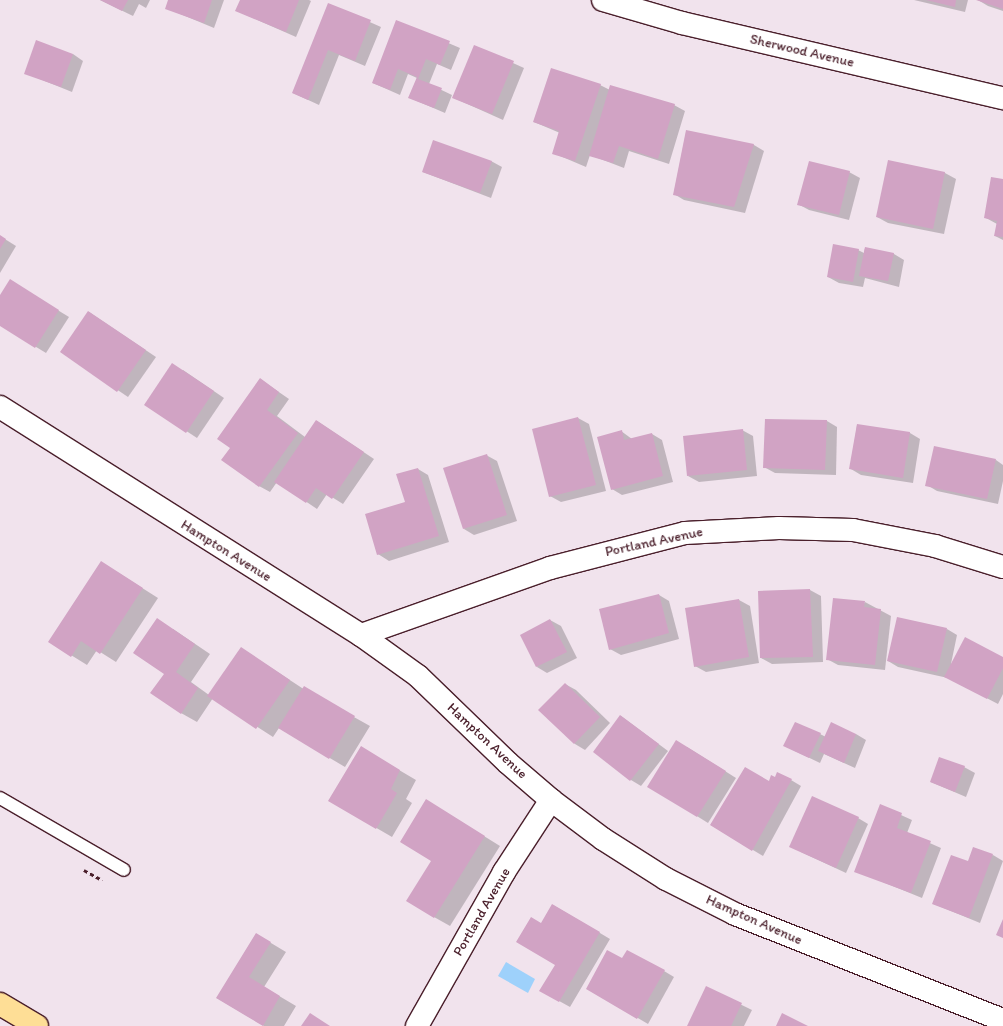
<!DOCTYPE html>
<style>
body{margin:0}
#map{position:relative;width:1003px;height:1026px;overflow:hidden;background:#f1e3ed;font-family:Itim,sans-serif}
div>[style]{position:absolute}
.water>*{inset:0;background:#9ed1fb}
.shadow>*{inset:0;background:#0003}
.building>*{inset:0;background:#d1a3c4}
.path>*{height:2.5px;margin-top:-1.25px;transform-origin:0;background:repeating-linear-gradient(90deg,#4a1f2b 0 4px,transparent 0 7px)}
.roads{filter:drop-shadow(1px 0 #4a1f2b) drop-shadow(-1px 0 #4a1f2b) drop-shadow(0 1px #4a1f2b) drop-shadow(0 -1px #4a1f2b)}
.service>*{height:12px;margin:-6px;padding:0 6px;transform-origin:6px;border-radius:6px;background:#fff}
.minor>*{height:22px;margin:-11px;padding:0 11px;transform-origin:11px;border-radius:11px;background:#fff}
.primary>*{height:22px;margin:-11px;padding:0 11px;transform-origin:11px;border-radius:11px;background:#fede96}
span{translate:-50% -50%;white-space:nowrap;text-align:center;line-height:1.15;-webkit-text-stroke:3px #fff;paint-order:stroke}
.street-label{font-size:14px;color:#4a1f2b}
</style>
<div id="map">
<div class="water">
<div style="clip-path:polygon(506px 962px,535px 979px,528px 993px,498px 976px)"></div>
</div>
<div class="shadow">
<div style="clip-path:polygon(100px 0,150px 0,146px 8px,139px 4px,133px 16px)"></div>
<div style="clip-path:polygon(169px 0,224px 0,214px 28px,166px 8px)"></div>
<div style="clip-path:polygon(241px 0,309px 0,311px 1px,296px 37px,237px 11px)"></div>
<div style="clip-path:polygon(914px 0,968px 0,965px 12px)"></div>
<div style="clip-path:polygon(978px 0,1003px 0,1003px 11px,988px 6px)"></div>
<div style="clip-path:polygon(329px 4px,381px 27px,365px 66px,339px 55px,319px 105px,293px 93px)"></div>
<div style="clip-path:polygon(397px 21px,460px 48px,451px 70px,437px 64px,429px 84px,452px 95px,445px 113px,410px 98px,417px 78px,408px 74px,400px 95px,373px 83px)"></div>
<div style="clip-path:polygon(475px 46px,524px 68px,503px 120px,454px 98px)"></div>
<div style="clip-path:polygon(73px 54px,83px 61px,72px 92px,25px 73px)"></div>
<div style="clip-path:polygon(600px 85px,610px 90px,674px 105px,685px 111px,669px 164px,629px 151px,624px 168px,590px 155px,586px 167px,553px 153px,560px 133px,534px 122px)"></div>
<div style="clip-path:polygon(687px 132px,754px 145px,764px 151px,745px 213px,684px 200px,674px 194px)"></div>
<div style="clip-path:polygon(491px 161px,502px 167px,491px 198px,423px 172px)"></div>
<div style="clip-path:polygon(889px 161px,945px 173px,956px 179px,944px 234px,888px 223px,877px 217px)"></div>
<div style="clip-path:polygon(849px 172px,860px 178px,849px 220px,809px 210px,798px 204px)"></div>
<div style="clip-path:polygon(1003px 180px,1003px 240px,995px 236px,997px 224px,986px 218px)"></div>
<div style="clip-path:polygon(0 236px,16px 246px,0 273px)"></div>
<div style="clip-path:polygon(865px 248px,894px 254px,904px 260px,899px 287px,865px 278px,863px 287px,839px 283px,828px 277px,858px 250px,864px 253px)"></div>
<div style="clip-path:polygon(20px 287px,69px 317px,46px 353px,0 325px,0 296px)"></div>
<div style="clip-path:polygon(89px 312px,156px 357px,128px 397px,61px 352px)"></div>
<div style="clip-path:polygon(183px 370px,224px 398px,197px 438px,145px 404px)"></div>
<div style="clip-path:polygon(260px 379px,289px 399px,277px 416px,305px 437px,317px 421px,374px 459px,343px 504px,327px 494px,317px 509px,277px 482px,270px 492px,259px 486px,231px 448px)"></div>
<div style="clip-path:polygon(578px 418px,589px 424px,606px 491px,561px 502px,550px 496px)"></div>
<div style="clip-path:polygon(827px 421px,837px 427px,836px 475px,775px 473px,764px 467px)"></div>
<div style="clip-path:polygon(857px 425px,910px 433px,920px 439px,913px 483px,861px 475px,851px 469px)"></div>
<div style="clip-path:polygon(742px 430px,753px 436px,757px 476px,699px 482px,688px 476px)"></div>
<div style="clip-path:polygon(621px 431px,632px 439px,652px 434px,662px 440px,673px 482px,622px 495px,612px 489px)"></div>
<div style="clip-path:polygon(486px 455px,497px 461px,517px 521px,474px 535px,464px 529px)"></div>
<div style="clip-path:polygon(996px 460px,1003px 465px,1003px 481px,998px 504px,937px 491px,927px 485px)"></div>
<div style="clip-path:polygon(418px 469px,428px 475px,449px 542px,389px 561px,378px 554px,406px 503px)"></div>
<div style="clip-path:polygon(117px 572px,158px 598px,116px 662px,97px 650px,87px 665px,50px 642px)"></div>
<div style="clip-path:polygon(810px 590px,821px 596px,823px 662px,772px 664px,761px 658px,759px 592px)"></div>
<div style="clip-path:polygon(659px 595px,669px 601px,679px 639px,621px 655px,610px 649px)"></div>
<div style="clip-path:polygon(739px 600px,750px 606px,759px 663px,706px 672px,695px 666px,686px 609px)"></div>
<div style="clip-path:polygon(865px 602px,891px 616px,885px 670px,838px 665px,827px 659px)"></div>
<div style="clip-path:polygon(550px 620px,561px 626px,577px 658px,547px 673px,537px 667px)"></div>
<div style="clip-path:polygon(173px 629px,210px 654px,191px 682px,209px 695px,241px 648px,302px 688px,370px 726px,345px 767px,279px 728px,273px 737px,213px 698px,197px 722px,181px 713px,165px 673px)"></div>
<div style="clip-path:polygon(947px 629px,957px 635px,951px 664px,1003px 658px,1003px 694px,998px 704px,948px 678px,898px 667px,888px 661px)"></div>
<div style="clip-path:polygon(565px 684px,576px 690px,610px 723px,585px 750px,575px 744px,540px 710px)"></div>
<div style="clip-path:polygon(621px 716px,668px 751px,641px 786px,631px 780px)"></div>
<div style="clip-path:polygon(820px 734px,826px 737px,856px 734px,866px 740px,855px 768px,824px 754px,820px 763px,795px 751px)"></div>
<div style="clip-path:polygon(687px 747px,736px 778px,708px 823px,649px 786px)"></div>
<div style="clip-path:polygon(377px 757px,416px 780px,406px 799px,412px 803px,392px 837px,330px 801px)"></div>
<div style="clip-path:polygon(964px 767px,975px 773px,966px 797px,931px 782px)"></div>
<div style="clip-path:polygon(791px 780px,801px 786px,763px 856px,711px 825px,770px 782px)"></div>
<div style="clip-path:polygon(881px 806px,912px 820px,907px 833px,941px 848px,922px 898px,856px 871px)"></div>
<div style="clip-path:polygon(442px 810px,500px 846px,450px 926px,434px 917px,432px 861px)"></div>
<div style="clip-path:polygon(858px 818px,868px 824px,846px 873px,801px 852px)"></div>
<div style="clip-path:polygon(993px 855px,1003px 861px,980px 923px,934px 904px,969px 862px)"></div>
<div style="clip-path:polygon(553px 905px,610px 939px,570px 1007px,541px 991px,556px 965px,542px 924px)"></div>
<div style="clip-path:polygon(256px 934px,286px 952px,264px 987px,296px 1006px,284px 1026px,264px 1026px,217px 998px)"></div>
<div style="clip-path:polygon(622px 959px,664px 971px,674px 977px,648px 1024px,587px 988px)"></div>
<div style="clip-path:polygon(707px 988px,752px 1010px,744px 1026px,689px 1026px)"></div>
</div>
<div class="building">
<div style="clip-path:polygon(100px 0,128px 0,122px 11px)"></div>
<div style="clip-path:polygon(168px 0,212px 0,204px 23px,165px 9px)"></div>
<div style="clip-path:polygon(240px 0,299px 0,286px 32px,235px 11px)"></div>
<div style="clip-path:polygon(926px 0,956px 0,955px 7px)"></div>
<div style="clip-path:polygon(976px 0,1003px 0,1003px 9px)"></div>
<div style="clip-path:polygon(328px 3px,371px 20px,355px 61px,328px 50px,308px 100px,292px 93px)"></div>
<div style="clip-path:polygon(396px 20px,450px 41px,440px 65px,426px 59px,418px 79px,442px 88px,434px 108px,408px 98px,417px 77px,398px 69px,390px 90px,372px 83px)"></div>
<div style="clip-path:polygon(36px 40px,73px 54px,61px 87px,24px 74px)"></div>
<div style="clip-path:polygon(474px 45px,514px 61px,492px 114px,452px 98px)"></div>
<div style="clip-path:polygon(551px 68px,601px 84px,575px 161px,552px 154px,559px 131px,533px 122px)"></div>
<div style="clip-path:polygon(610px 85px,675px 104px,658px 159px,619px 146px,613px 163px,589px 156px)"></div>
<div style="clip-path:polygon(686px 130px,754px 144px,734px 207px,673px 195px)"></div>
<div style="clip-path:polygon(433px 140px,492px 161px,480px 193px,422px 172px)"></div>
<div style="clip-path:polygon(888px 160px,945px 172px,933px 229px,876px 217px)"></div>
<div style="clip-path:polygon(809px 161px,850px 171px,839px 215px,797px 205px)"></div>
<div style="clip-path:polygon(991px 177px,1003px 179px,1003px 237px,994px 236px,997px 221px,984px 218px)"></div>
<div style="clip-path:polygon(0 235px,6px 239px,0 249px)"></div>
<div style="clip-path:polygon(833px 244px,859px 249px,853px 282px,827px 277px)"></div>
<div style="clip-path:polygon(865px 247px,894px 253px,888px 281px,859px 276px)"></div>
<div style="clip-path:polygon(10px 279px,59px 310px,35px 348px,0 326px,0 295px)"></div>
<div style="clip-path:polygon(88px 311px,146px 350px,117px 392px,60px 352px)"></div>
<div style="clip-path:polygon(172px 363px,214px 391px,186px 433px,144px 405px)"></div>
<div style="clip-path:polygon(260px 378px,279px 392px,267px 410px,298px 433px,259px 487px,221px 460px,230px 448px,217px 439px)"></div>
<div style="clip-path:polygon(578px 417px,596px 485px,549px 497px,532px 429px)"></div>
<div style="clip-path:polygon(765px 419px,827px 420px,825px 470px,763px 468px)"></div>
<div style="clip-path:polygon(316px 420px,364px 452px,332px 499px,316px 488px,306px 503px,274px 482px)"></div>
<div style="clip-path:polygon(857px 424px,910px 432px,903px 478px,849px 469px)"></div>
<div style="clip-path:polygon(743px 429px,747px 470px,687px 476px,683px 436px)"></div>
<div style="clip-path:polygon(622px 430px,624px 440px,652px 433px,663px 476px,611px 490px,597px 437px)"></div>
<div style="clip-path:polygon(934px 446px,996px 459px,987px 499px,925px 486px)"></div>
<div style="clip-path:polygon(487px 454px,507px 515px,463px 529px,443px 468px)"></div>
<div style="clip-path:polygon(418px 468px,439px 536px,377px 555px,365px 514px,405px 502px,396px 474px)"></div>
<div style="clip-path:polygon(101px 561px,143px 588px,100px 654px,81px 641px,71px 657px,48px 642px)"></div>
<div style="clip-path:polygon(810px 589px,813px 657px,760px 658px,758px 591px)"></div>
<div style="clip-path:polygon(659px 594px,669px 633px,609px 650px,599px 609px)"></div>
<div style="clip-path:polygon(833px 598px,865px 601px,864px 607px,881px 609px,875px 665px,826px 660px)"></div>
<div style="clip-path:polygon(739px 599px,749px 657px,694px 667px,685px 608px)"></div>
<div style="clip-path:polygon(897px 617px,947px 628px,937px 672px,887px 661px)"></div>
<div style="clip-path:polygon(157px 618px,195px 644px,176px 672px,198px 688px,181px 714px,150px 693px,164px 674px,133px 653px)"></div>
<div style="clip-path:polygon(550px 619px,567px 652px,536px 667px,520px 635px)"></div>
<div style="clip-path:polygon(965px 637px,1003px 657px,1003px 668px,987px 699px,944px 677px)"></div>
<div style="clip-path:polygon(241px 647px,290px 680px,256px 729px,207px 696px)"></div>
<div style="clip-path:polygon(565px 683px,600px 717px,574px 744px,538px 710px)"></div>
<div style="clip-path:polygon(304px 686px,355px 716px,329px 759px,278px 728px)"></div>
<div style="clip-path:polygon(620px 715px,659px 744px,630px 781px,593px 752px)"></div>
<div style="clip-path:polygon(795px 722px,821px 733px,809px 758px,783px 746px)"></div>
<div style="clip-path:polygon(831px 722px,856px 734px,844px 763px,818px 751px)"></div>
<div style="clip-path:polygon(676px 740px,726px 771px,697px 817px,647px 787px)"></div>
<div style="clip-path:polygon(361px 746px,400px 770px,391px 789px,397px 793px,376px 829px,328px 801px)"></div>
<div style="clip-path:polygon(939px 757px,965px 766px,955px 792px,930px 782px)"></div>
<div style="clip-path:polygon(745px 767px,769px 781px,771px 775px,775px 777px,777px 772px,792px 779px,752px 851px,710px 825px)"></div>
<div style="clip-path:polygon(812px 796px,859px 817px,836px 868px,789px 847px)"></div>
<div style="clip-path:polygon(426px 799px,485px 836px,434px 918px,406px 901px,431px 861px,400px 842px)"></div>
<div style="clip-path:polygon(880px 804px,902px 813px,897px 828px,931px 841px,911px 893px,854px 872px)"></div>
<div style="clip-path:polygon(973px 847px,993px 854px,969px 918px,932px 904px,951px 855px,968px 861px)"></div>
<div style="clip-path:polygon(552px 904px,600px 932px,559px 1002px,539px 991px,555px 965px,516px 942px,531px 917px,541px 923px)"></div>
<div style="clip-path:polygon(1003px 919px,1003px 938px,996px 935px)"></div>
<div style="clip-path:polygon(256px 933px,271px 942px,249px 977px,280px 996px,263px 1026px,216px 998px)"></div>
<div style="clip-path:polygon(607px 950px,622px 958px,627px 950px,665px 970px,637px 1019px,586px 989px)"></div>
<div style="clip-path:polygon(706px 986px,742px 1003px,731px 1026px,687px 1026px)"></div>
<div style="clip-path:polygon(310px 1013px,330px 1026px,301px 1026px)"></div>
<div style="clip-path:polygon(782px 1013px,808px 1026px,776px 1026px)"></div>
</div>
<div class="path">
<div style="left:84px;top:870px;width:21px;rotate:29deg"></div>
</div>
<div class="roads">
<div class="service">
<div style="left:0;top:798px;width:143px;rotate:30.1deg"></div>
</div>
<div class="minor">
<div style="left:603px;top:0;width:82px;rotate:16.2deg"></div>
<div style="left:682px;top:23px;width:330px;rotate:13.2deg"></div>
<div style="left:0;top:407px;width:427px;rotate:32.3deg"></div>
<div style="left:361px;top:635px;width:70px;rotate:35.7deg"></div>
<div style="left:418px;top:676px;width:125px;rotate:44deg"></div>
<div style="left:508px;top:763px;width:57px;rotate:40.7deg"></div>
<div style="left:551px;top:800px;width:65px;rotate:36.9deg"></div>
<div style="left:603px;top:839px;width:75px;rotate:32.4deg"></div>
<div style="left:666px;top:879px;width:77px;rotate:26.9deg"></div>
<div style="left:735px;top:914px;width:288px;rotate:21.6deg"></div>
<div style="left:361px;top:635px;width:201px;rotate:-19.5deg"></div>
<div style="left:550px;top:568px;width:139px;rotate:-14.5deg"></div>
<div style="left:685px;top:533px;width:94px;rotate:-3deg"></div>
<div style="left:779px;top:528px;width:74px;rotate:1.5deg"></div>
<div style="left:853px;top:530px;width:84px;rotate:11deg"></div>
<div style="left:935px;top:546px;width:71px;rotate:17.2deg"></div>
<div style="left:417px;top:1026px;width:177px;rotate:-60.5deg"></div>
<div style="left:504px;top:872px;width:86px;rotate:-56.9deg"></div>
</div>
<div class="primary">
<div style="left:0;top:1004px;width:43px;rotate:30.7deg"></div>
</div>
</div>
<div class="street-label">
<span style="left:802px;top:51px;rotate:13deg">Sherwood Avenue</span>
<span style="left:654px;top:542px;rotate:-12deg">Portland Avenue</span>
<span style="left:226px;top:551px;rotate:32deg">Hampton Avenue</span>
<span style="left:487px;top:741px;rotate:43deg">Hampton Avenue</span>
<span style="left:482px;top:912px;rotate:-60deg">Portland Avenue</span>
<span style="left:754px;top:920px;rotate:24deg">Hampton Avenue</span>
</div>
</div>
